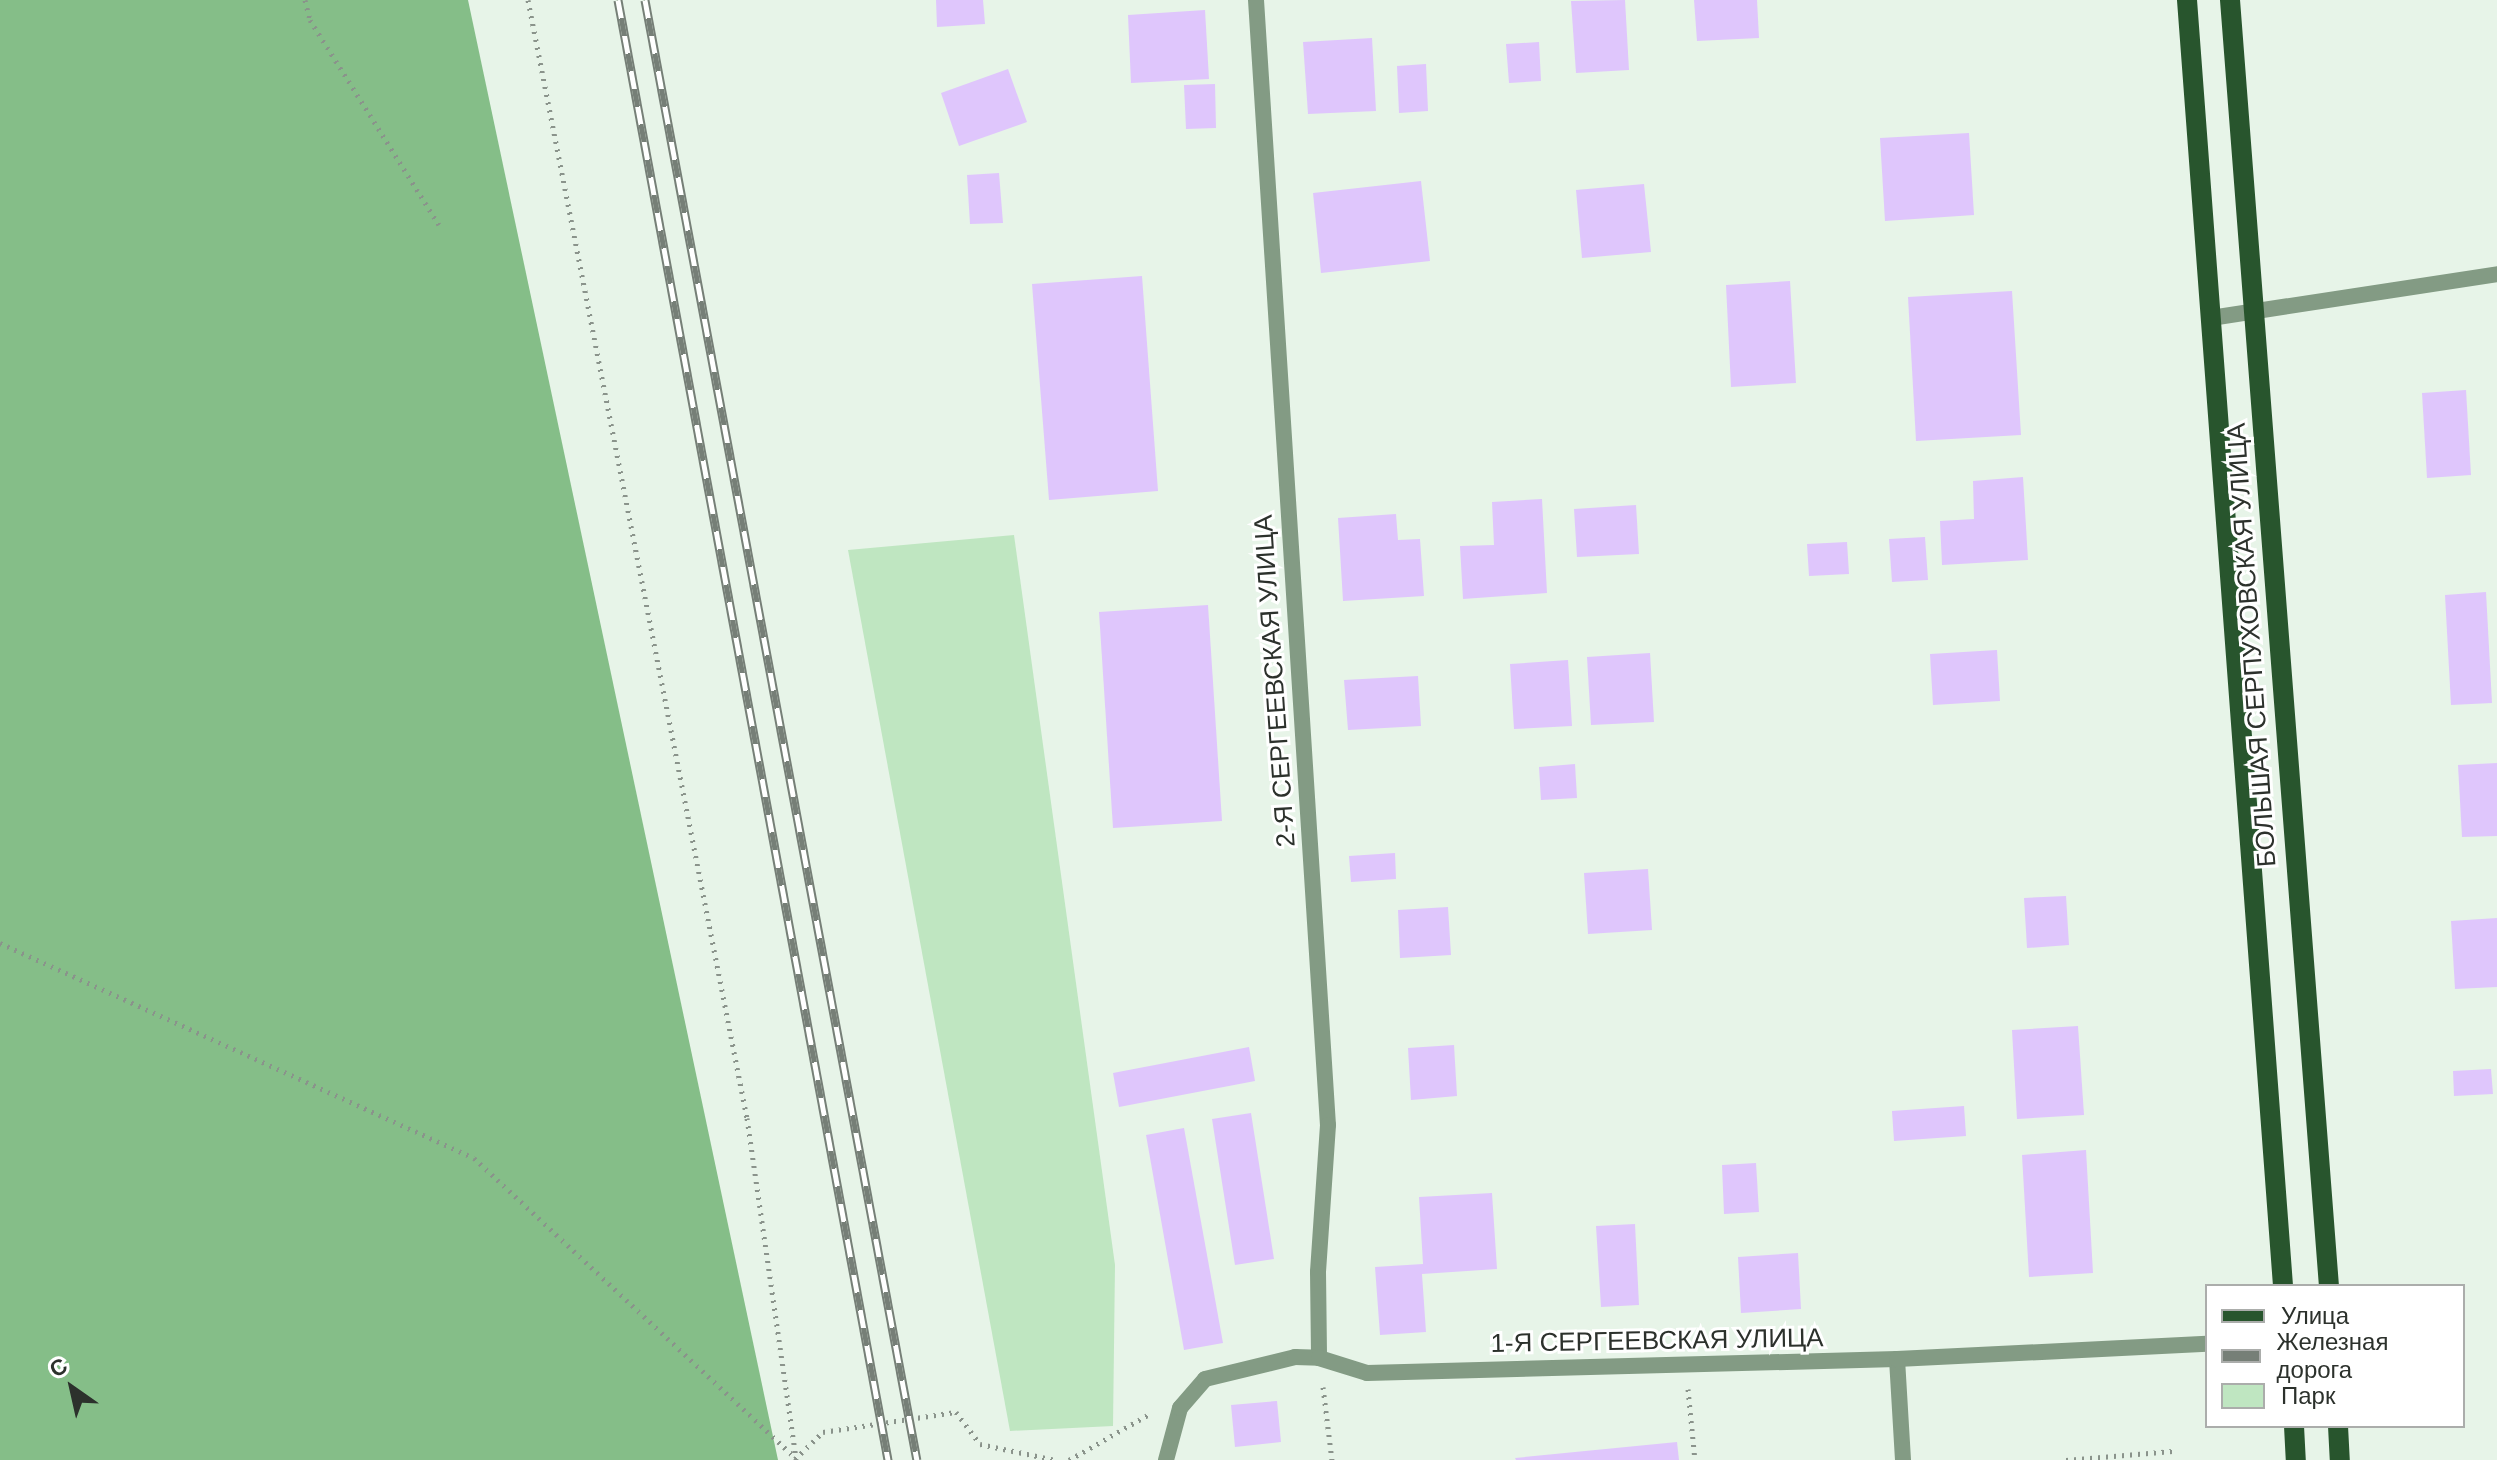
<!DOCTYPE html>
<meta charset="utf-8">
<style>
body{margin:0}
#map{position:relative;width:2497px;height:1460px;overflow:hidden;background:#e7f4e8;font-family:Helvetica,sans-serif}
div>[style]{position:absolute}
.green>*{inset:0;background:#bfe6c1}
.forest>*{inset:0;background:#85be88}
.building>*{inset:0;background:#dfc6fc}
.path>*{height:5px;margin-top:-2.5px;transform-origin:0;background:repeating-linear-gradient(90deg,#8a938b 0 2px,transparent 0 8px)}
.service>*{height:16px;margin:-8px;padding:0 8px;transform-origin:8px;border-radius:8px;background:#839b84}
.minor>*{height:16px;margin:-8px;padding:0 8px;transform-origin:8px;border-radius:8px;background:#839b84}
.tertiary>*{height:16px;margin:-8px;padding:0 8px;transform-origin:8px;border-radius:8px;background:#839b84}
.primary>*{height:20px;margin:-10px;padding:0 10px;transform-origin:10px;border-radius:10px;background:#28552d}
.rail>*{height:9px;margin-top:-4.5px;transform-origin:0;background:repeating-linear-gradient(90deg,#fff 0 18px,#767f77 0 36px);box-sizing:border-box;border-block:2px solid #767f77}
span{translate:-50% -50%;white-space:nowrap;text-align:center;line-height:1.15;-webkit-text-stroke:6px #fff;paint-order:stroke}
.street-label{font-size:26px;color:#2c312c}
.legend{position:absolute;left:2205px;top:1284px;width:260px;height:144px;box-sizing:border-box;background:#fff;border:2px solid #abadab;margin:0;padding:10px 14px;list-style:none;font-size:24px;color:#2c312c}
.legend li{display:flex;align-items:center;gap:16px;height:40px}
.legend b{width:40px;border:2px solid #abadab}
.north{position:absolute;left:32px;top:1348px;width:80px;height:80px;-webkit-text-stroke:6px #fff;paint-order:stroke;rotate:326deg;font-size:22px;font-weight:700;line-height:32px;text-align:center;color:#2c312c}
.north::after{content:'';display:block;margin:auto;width:28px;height:36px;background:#2c312c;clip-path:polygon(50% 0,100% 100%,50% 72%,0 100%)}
</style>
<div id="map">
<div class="green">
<div style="clip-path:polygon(1014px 535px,1115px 1265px,1113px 1426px,1010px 1431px,848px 550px)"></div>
</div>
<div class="forest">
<div style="clip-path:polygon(0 0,468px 0,778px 1460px,0 1460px)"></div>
</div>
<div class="building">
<div style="clip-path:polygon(936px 0,983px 0,985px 24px,937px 27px)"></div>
<div style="clip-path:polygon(1625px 0,1629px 70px,1576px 73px,1571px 1px)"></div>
<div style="clip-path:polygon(1694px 0,1757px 0,1759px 38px,1697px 41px)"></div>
<div style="clip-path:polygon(1205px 10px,1209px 79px,1131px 83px,1128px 15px)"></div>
<div style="clip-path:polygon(1372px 38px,1376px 111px,1308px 114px,1303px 42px)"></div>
<div style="clip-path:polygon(1539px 42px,1541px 81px,1509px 83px,1506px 44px)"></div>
<div style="clip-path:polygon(1426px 64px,1428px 111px,1399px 113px,1397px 66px)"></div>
<div style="clip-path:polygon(1008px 69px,1027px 122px,959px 146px,941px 93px)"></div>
<div style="clip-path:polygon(1215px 84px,1216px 128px,1186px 129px,1184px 85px)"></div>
<div style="clip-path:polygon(1969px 133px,1974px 215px,1885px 221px,1880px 138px)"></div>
<div style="clip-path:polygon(999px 173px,1003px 223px,970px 224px,967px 175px)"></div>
<div style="clip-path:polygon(1421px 181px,1430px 261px,1321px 273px,1313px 193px)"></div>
<div style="clip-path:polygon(1644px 184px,1651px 252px,1582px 258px,1576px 190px)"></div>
<div style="clip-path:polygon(1142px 276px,1158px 491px,1049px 500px,1032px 284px)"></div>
<div style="clip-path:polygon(1790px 281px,1796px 383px,1731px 387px,1726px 285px)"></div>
<div style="clip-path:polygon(2012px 291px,2021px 435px,1916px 441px,1908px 297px)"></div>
<div style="clip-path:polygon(2466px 390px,2471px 475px,2427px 478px,2422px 393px)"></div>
<div style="clip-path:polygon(2023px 477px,2028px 560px,1942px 565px,1940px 521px,1974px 519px,1973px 481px)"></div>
<div style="clip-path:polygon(1542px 499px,1547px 593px,1463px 599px,1460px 546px,1494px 545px,1492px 502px)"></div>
<div style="clip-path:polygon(1636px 505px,1639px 554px,1577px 557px,1574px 509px)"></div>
<div style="clip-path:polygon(1396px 514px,1398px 540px,1420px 539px,1424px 596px,1343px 601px,1338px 518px)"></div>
<div style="clip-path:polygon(1925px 537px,1928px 580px,1892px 582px,1889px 539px)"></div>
<div style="clip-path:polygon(1847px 542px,1849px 574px,1809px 576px,1807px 544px)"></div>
<div style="clip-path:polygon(2486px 592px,2492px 703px,2451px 705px,2445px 595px)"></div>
<div style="clip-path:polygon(1208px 605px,1222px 821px,1113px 828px,1099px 612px)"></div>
<div style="clip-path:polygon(1997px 650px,2000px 701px,1933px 705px,1930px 654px)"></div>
<div style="clip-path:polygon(1650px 653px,1654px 722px,1591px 725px,1587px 657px)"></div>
<div style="clip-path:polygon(1568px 660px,1572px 726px,1514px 729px,1510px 664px)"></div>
<div style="clip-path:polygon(1418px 676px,1421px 726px,1348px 730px,1344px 680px)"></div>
<div style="clip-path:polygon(2497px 763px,2497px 836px,2462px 837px,2458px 765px)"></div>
<div style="clip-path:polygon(1575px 764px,1577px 798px,1541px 800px,1539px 767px)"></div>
<div style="clip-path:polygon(1395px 853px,1396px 879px,1351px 882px,1349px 856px)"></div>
<div style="clip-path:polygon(1648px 869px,1652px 930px,1588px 934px,1584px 873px)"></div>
<div style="clip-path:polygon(2066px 896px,2069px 945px,2027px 948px,2024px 898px)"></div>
<div style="clip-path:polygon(1448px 907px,1451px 955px,1400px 958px,1398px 910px)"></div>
<div style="clip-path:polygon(2497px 918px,2497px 987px,2455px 989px,2451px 921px)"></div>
<div style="clip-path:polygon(2078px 1026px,2084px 1115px,2017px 1119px,2012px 1030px)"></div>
<div style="clip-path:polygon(1454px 1045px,1457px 1096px,1411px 1100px,1408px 1048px)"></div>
<div style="clip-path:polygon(1249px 1047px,1255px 1081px,1119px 1107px,1113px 1073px)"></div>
<div style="clip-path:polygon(2491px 1069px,2493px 1094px,2454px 1096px,2453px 1071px)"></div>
<div style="clip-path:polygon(1964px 1106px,1966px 1136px,1894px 1141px,1892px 1111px)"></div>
<div style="clip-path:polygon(1251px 1113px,1274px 1259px,1235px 1265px,1212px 1119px)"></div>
<div style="clip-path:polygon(1184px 1128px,1223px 1343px,1184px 1350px,1146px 1135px)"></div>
<div style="clip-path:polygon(2086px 1150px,2093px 1273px,2029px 1277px,2022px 1155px)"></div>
<div style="clip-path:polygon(1756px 1163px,1759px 1212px,1724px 1214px,1722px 1165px)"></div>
<div style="clip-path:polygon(1492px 1193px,1497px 1269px,1422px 1274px,1426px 1332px,1380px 1335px,1375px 1267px,1423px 1264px,1419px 1197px)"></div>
<div style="clip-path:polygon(1635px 1224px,1639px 1305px,1601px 1307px,1596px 1226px)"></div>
<div style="clip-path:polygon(1798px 1253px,1801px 1309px,1741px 1313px,1738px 1257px)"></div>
<div style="clip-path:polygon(1277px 1401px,1281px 1442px,1235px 1447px,1231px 1405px)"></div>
<div style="clip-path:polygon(1677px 1442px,1679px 1460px,1516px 1460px,1515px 1458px)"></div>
</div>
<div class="path">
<div style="left:305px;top:0;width:21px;rotate:76deg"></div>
<div style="left:310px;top:20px;width:242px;rotate:57.8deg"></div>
<div style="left:528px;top:0;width:1139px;rotate:78.92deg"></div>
<div style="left:747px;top:1118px;width:345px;rotate:81.8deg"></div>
<div style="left:0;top:943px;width:520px;rotate:24.4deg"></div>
<div style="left:474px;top:1158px;width:439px;rotate:43deg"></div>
<div style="left:1323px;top:1387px;width:74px;rotate:83deg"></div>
<div style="left:1688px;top:1389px;width:71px;rotate:84.4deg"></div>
<div style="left:795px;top:1459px;width:39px;rotate:-44deg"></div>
<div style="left:823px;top:1432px;width:134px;rotate:-8.6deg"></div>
<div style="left:956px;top:1412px;width:40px;rotate:53deg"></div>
<div style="left:980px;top:1444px;width:77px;rotate:12deg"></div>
<div style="left:1069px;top:1460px;width:91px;rotate:-29.7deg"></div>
<div style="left:2066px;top:1460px;width:107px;rotate:-4.8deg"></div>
</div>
<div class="service">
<div style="left:1897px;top:1359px;width:101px;rotate:86.6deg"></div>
</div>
<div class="minor">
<div style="left:1256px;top:0;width:1127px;rotate:86.34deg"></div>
<div style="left:1328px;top:1125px;width:147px;rotate:93.9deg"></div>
<div style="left:1318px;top:1272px;width:86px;rotate:89.3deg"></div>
<div style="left:1166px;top:1460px;width:54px;rotate:-74.9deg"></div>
<div style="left:1180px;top:1408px;width:38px;rotate:-49deg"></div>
<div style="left:1205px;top:1379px;width:93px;rotate:-13.7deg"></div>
<div style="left:1295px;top:1357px;width:24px;rotate:2deg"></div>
<div style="left:1319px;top:1358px;width:50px;rotate:17.4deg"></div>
<div style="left:1367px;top:1373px;width:530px;rotate:-1.51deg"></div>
<div style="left:1897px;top:1359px;width:310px;rotate:-2.8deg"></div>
</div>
<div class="tertiary">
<div style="left:2211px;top:318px;width:289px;rotate:-8.7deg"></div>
</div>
<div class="primary">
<div style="left:2187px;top:0;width:1290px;rotate:85.73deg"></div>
<div style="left:2230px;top:0;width:1290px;rotate:85.6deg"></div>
<div style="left:2294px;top:1426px;width:34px;rotate:87deg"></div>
<div style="left:2338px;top:1426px;width:34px;rotate:87deg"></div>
</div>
<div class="rail">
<div style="left:618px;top:0;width:1485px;rotate:79.52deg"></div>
<div style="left:645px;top:0;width:1485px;rotate:79.45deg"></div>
</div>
<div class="street-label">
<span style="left:2252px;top:645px;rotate:-94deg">БОЛЬШАЯ СЕРПУХОВСКАЯ УЛИЦА</span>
<span style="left:1275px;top:681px;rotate:-94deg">2-Я СЕРГЕЕВСКАЯ УЛИЦА</span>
<span style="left:1657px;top:1341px;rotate:-1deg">1-Я СЕРГЕЕВСКАЯ УЛИЦА</span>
</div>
<ul class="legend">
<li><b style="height:10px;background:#28552d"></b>Улица</li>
<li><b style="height:10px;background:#767f77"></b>Железная дорога</li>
<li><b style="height:22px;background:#bfe6c1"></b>Парк</li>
</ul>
<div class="north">С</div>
</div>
